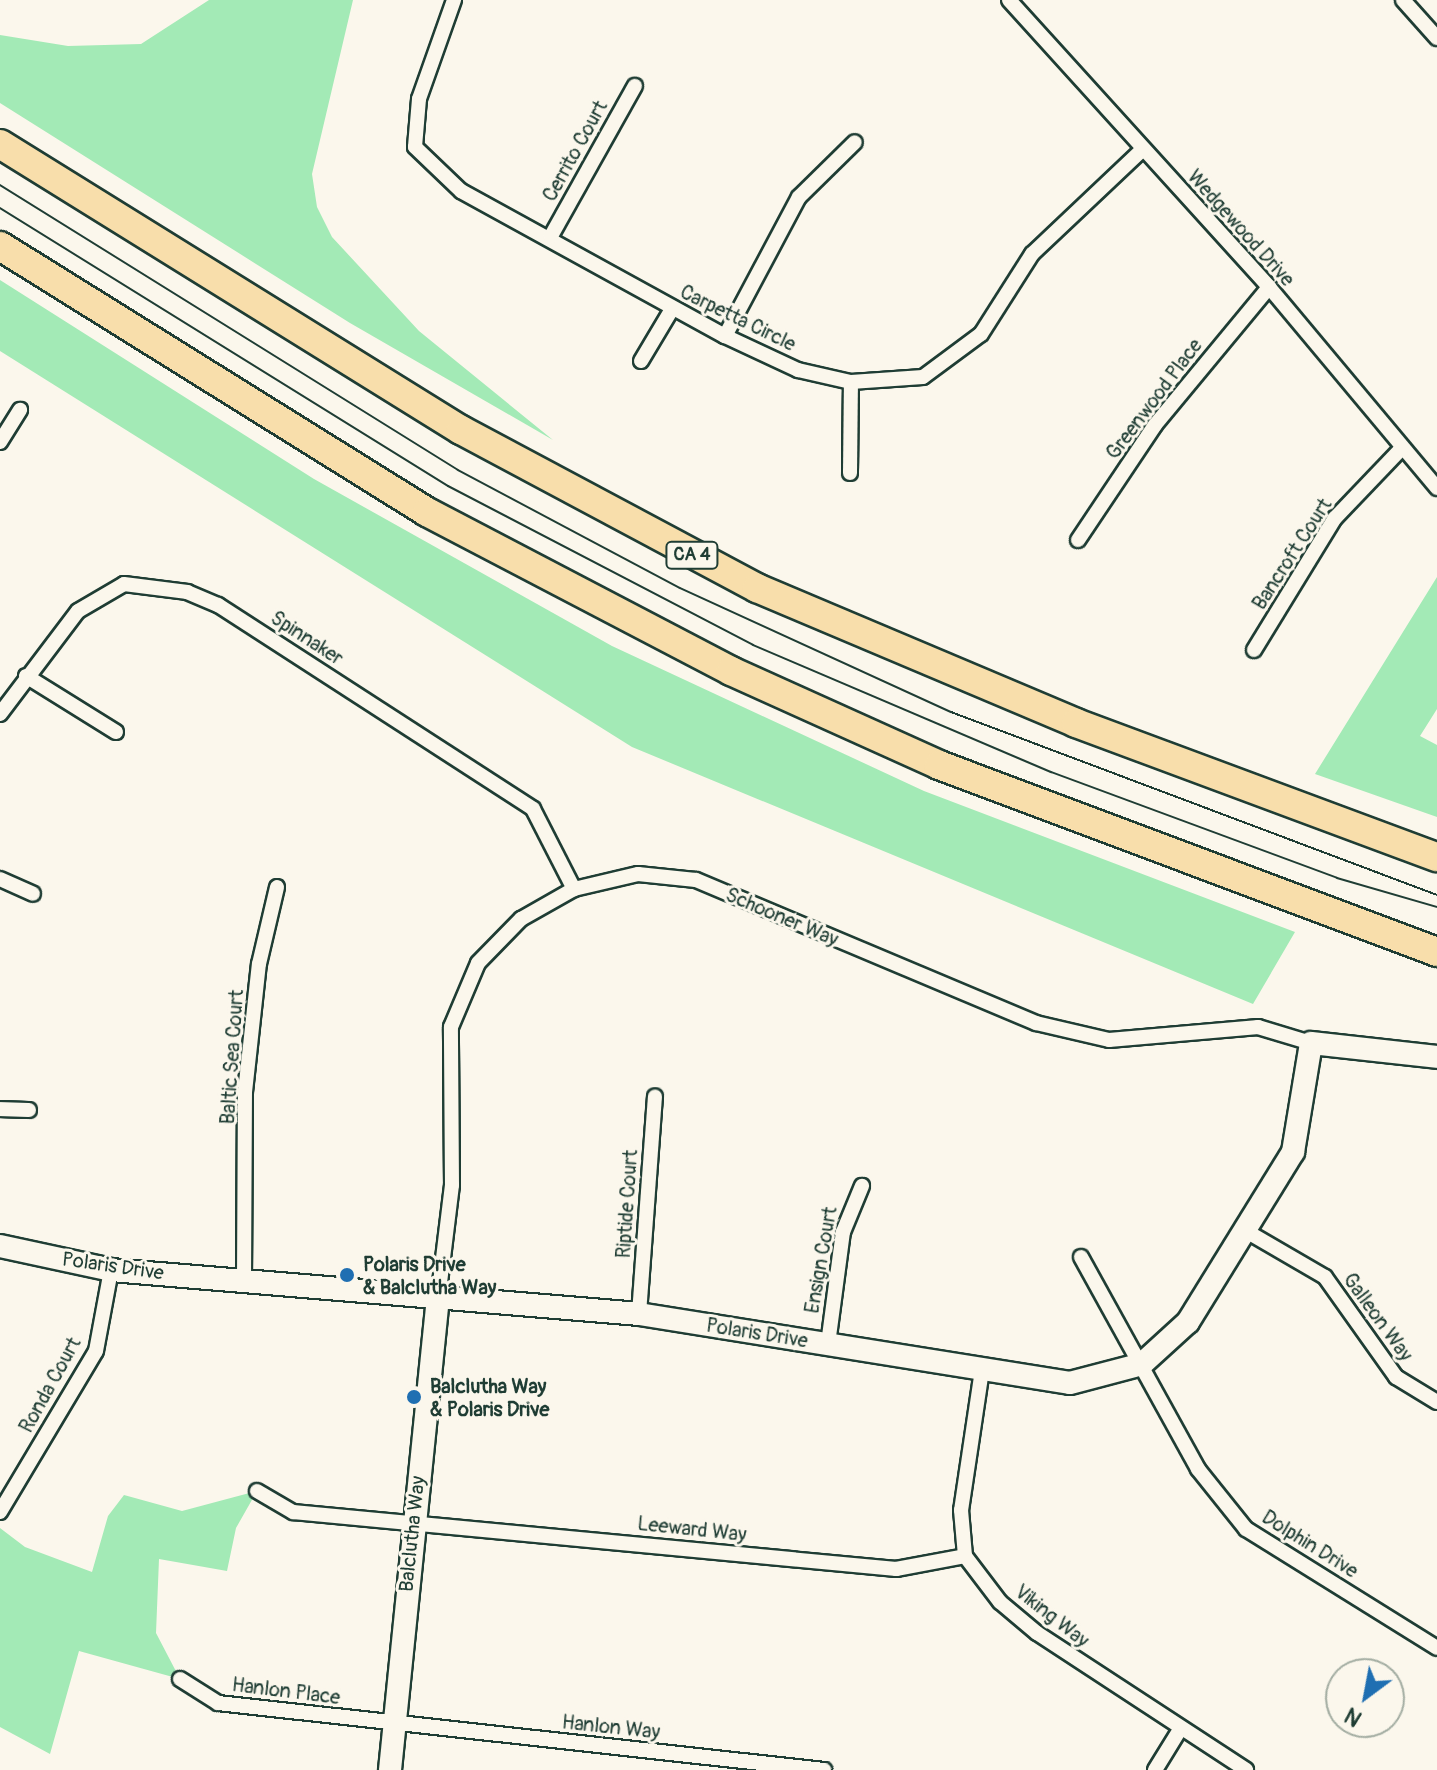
<!DOCTYPE html>
<style>
body{margin:0}
#map{position:relative;width:1437px;height:1770px;overflow:hidden;background:#fbf7ec;font-family:Pangolin,sans-serif}
div>[style]{position:absolute}
.green>*{inset:0;background:#a3eab6}
.roads{filter:drop-shadow(2px 0 #1f3d34) drop-shadow(-2px 0 #1f3d34) drop-shadow(0 2px #1f3d34) drop-shadow(0 -2px #1f3d34)}
.street>*{height:14px;margin:-7px;padding:0 7px;transform-origin:7px;border-radius:7px;background:#fbf7ec}
.secondary>*{height:22px;margin:-11px;padding:0 11px;transform-origin:11px;border-radius:11px;background:#fbf7ec}
.highway>*{height:28px;margin:-14px;padding:0 14px;transform-origin:14px;border-radius:14px;background:#f8deab}
.tram>*{height:2px;margin:-1px;padding:0 1px;transform-origin:1px;border-radius:1px;background:#1f3d34}
.dots>*{width:22px;height:22px;translate:-50% -50%;box-sizing:border-box;border:4px solid #fbf7ec;border-radius:50%}
span{translate:-50% -50%;white-space:nowrap;text-align:center;line-height:1.15;-webkit-text-stroke:6px #fbf7ec;paint-order:stroke}
.shield-label span{padding:2px 6px;background:#fbf7ec;border:2px solid;border-radius:6px;-webkit-text-stroke-width:0}
.shield-label{font-size:18px;color:#1f3d34;font-weight:700}
.street-label{font-size:20px;color:#1f3d34}
.poi-label{font-size:20px;color:#1f3d34;font-weight:700}
.left{translate:0 -50%;text-align:left}
.north{position:absolute;left:1325px;top:1658px;width:80px;height:80px;box-sizing:border-box;background:#fbf7ec;border:2px solid #a3ada2;border-radius:50%;rotate:212deg;font-size:22px;font-weight:700;line-height:32px;text-align:center;color:#1f3d34}
.north::after{content:'';display:block;margin:auto;width:28px;height:36px;background:#1f6fb2;clip-path:polygon(50% 0,100% 100%,50% 72%,0 100%)}
</style>
<div id="map">
<div class="green">
<div style="clip-path:polygon(209px 0,353px 0,312px 174px,317px 207px,332px 237px,419px 331px,553px 440px,350px 323px,0 103px,0 35px,68px 46px,141px 44px)"></div>
<div style="clip-path:polygon(0 280px,314px 479px,612px 646px,924px 791px,1295px 932px,1253px 1004px,632px 747px,0 351px)"></div>
<div style="clip-path:polygon(1437px 577px,1437px 709px,1420px 736px,1437px 745px,1437px 817px,1315px 774px)"></div>
<div style="clip-path:polygon(257px 1491px,236px 1528px,227px 1571px,159px 1559px,156px 1633px,180px 1679px,79px 1651px,50px 1754px,0 1727px,0 1528px,25px 1547px,92px 1572px,108px 1516px,124px 1495px,182px 1511px)"></div>
</div>
<div class="roads">
<div class="street">
<div style="left:454px;top:0;width:105px;rotate:109.5deg"></div>
<div style="left:419px;top:99px;width:48px;rotate:94.8deg"></div>
<div style="left:415px;top:147px;width:64px;rotate:43.7deg"></div>
<div style="left:461px;top:191px;width:301px;rotate:28.8deg"></div>
<div style="left:725px;top:336px;width:81px;rotate:25deg"></div>
<div style="left:798px;top:370px;width:54px;rotate:12.8deg"></div>
<div style="left:851px;top:382px;width:72px;rotate:-4deg"></div>
<div style="left:923px;top:377px;width:72px;rotate:-36.6deg"></div>
<div style="left:981px;top:334px;width:95px;rotate:-57.5deg"></div>
<div style="left:1032px;top:254px;width:153px;rotate:-43.4deg"></div>
<div style="left:1009px;top:0;width:387px;rotate:47.8deg"></div>
<div style="left:1269px;top:287px;width:262px;rotate:50.1deg"></div>
<div style="left:1403px;top:0;width:51px;rotate:48.2deg"></div>
<div style="left:551px;top:236px;width:172px;rotate:-60.8deg"></div>
<div style="left:725px;top:336px;width:157px;rotate:-62deg"></div>
<div style="left:799px;top:197px;width:78px;rotate:-44.5deg"></div>
<div style="left:641px;top:361px;width:61px;rotate:-59.2deg"></div>
<div style="left:0;top:442px;width:38px;rotate:-58deg"></div>
<div style="left:850px;top:473px;width:91px;rotate:-89.4deg"></div>
<div style="left:1078px;top:540px;width:138px;rotate:-56.2deg"></div>
<div style="left:1155px;top:425px;width:179px;rotate:-50.4deg"></div>
<div style="left:1254px;top:650px;width:155px;rotate:-58.5deg"></div>
<div style="left:1335px;top:518px;width:97px;rotate:-46.3deg"></div>
<div style="left:26px;top:676px;width:106px;rotate:31.9deg"></div>
<div style="left:0;top:714px;width:129px;rotate:-52.9deg"></div>
<div style="left:78px;top:611px;width:53px;rotate:-30.4deg"></div>
<div style="left:124px;top:584px;width:64px;rotate:7.2deg"></div>
<div style="left:187px;top:592px;width:34px;rotate:23deg"></div>
<div style="left:218px;top:605px;width:375px;rotate:32.9deg"></div>
<div style="left:533px;top:809px;width:90px;rotate:62.9deg"></div>
<div style="left:0;top:879px;width:36px;rotate:24deg"></div>
<div style="left:0;top:1109px;width:29px;rotate:2deg"></div>
<div style="left:1246px;top:1231px;width:91px;rotate:30.2deg"></div>
<div style="left:1325px;top:1277px;width:123px;rotate:54.6deg"></div>
<div style="left:1396px;top:1377px;width:48px;rotate:31.4deg"></div>
<div style="left:1081px;top:1257px;width:242px;rotate:61.1deg"></div>
<div style="left:1198px;top:1469px;width:77px;rotate:51.3deg"></div>
<div style="left:1246px;top:1529px;width:225px;rotate:31.9deg"></div>
<div style="left:244px;top:1279px;width:187px;rotate:-89.7deg"></div>
<div style="left:245px;top:1092px;width:129px;rotate:-83.8deg"></div>
<div style="left:259px;top:964px;width:79px;rotate:-76.8deg"></div>
<div style="left:438px;top:1299px;width:115px;rotate:-83deg"></div>
<div style="left:452px;top:1185px;width:158px;rotate:-90.4deg"></div>
<div style="left:451px;top:1027px;width:69px;rotate:-67.1deg"></div>
<div style="left:478px;top:963px;width:62px;rotate:-45.7deg"></div>
<div style="left:521px;top:919px;width:61px;rotate:-29.5deg"></div>
<div style="left:574px;top:889px;width:66px;rotate:-13.2deg"></div>
<div style="left:638px;top:874px;width:58px;rotate:5.9deg"></div>
<div style="left:696px;top:880px;width:369px;rotate:22.8deg"></div>
<div style="left:1036px;top:1023px;width:75px;rotate:13.1deg"></div>
<div style="left:1109px;top:1040px;width:150px;rotate:-5deg"></div>
<div style="left:1258px;top:1027px;width:55px;rotate:16.8deg"></div>
<div style="left:639px;top:1314px;width:218px;rotate:-85.8deg"></div>
<div style="left:828px;top:1344px;width:113px;rotate:-82.4deg"></div>
<div style="left:843px;top:1232px;width:50px;rotate:-67.6deg"></div>
<div style="left:982px;top:1370px;width:142px;rotate:98.5deg"></div>
<div style="left:961px;top:1510px;width:46px;rotate:85deg"></div>
<div style="left:965px;top:1556px;width:58px;rotate:52.7deg"></div>
<div style="left:1000px;top:1602px;width:48px;rotate:40deg"></div>
<div style="left:1037px;top:1633px;width:250px;rotate:33.2deg"></div>
<div style="left:257px;top:1491px;width:42px;rotate:30.3deg"></div>
<div style="left:293px;top:1512px;width:606px;rotate:5.4deg"></div>
<div style="left:896px;top:1569px;width:70px;rotate:-10.7deg"></div>
<div style="left:0;top:1512px;width:187px;rotate:-59.2deg"></div>
<div style="left:96px;top:1351px;width:82px;rotate:-79.5deg"></div>
<div style="left:180px;top:1679px;width:45px;rotate:32.3deg"></div>
<div style="left:218px;top:1703px;width:610px;rotate:6.31deg"></div>
<div style="left:1155px;top:1770px;width:46px;rotate:-58.4deg"></div>
</div>
<div class="secondary">
<div style="left:0;top:1246px;width:114px;rotate:12.2deg"></div>
<div style="left:111px;top:1270px;width:530px;rotate:4.76deg"></div>
<div style="left:639px;top:1314px;width:436px;rotate:9.1deg"></div>
<div style="left:1070px;top:1383px;width:74px;rotate:-14.8deg"></div>
<div style="left:1142px;top:1364px;width:62px;rotate:-42.4deg"></div>
<div style="left:1188px;top:1322px;width:200px;rotate:-58.3deg"></div>
<div style="left:1293px;top:1152px;width:110px;rotate:-80.6deg"></div>
<div style="left:1311px;top:1043px;width:127px;rotate:6.3deg"></div>
<div style="left:390px;top:1770px;width:473px;rotate:-84.2deg"></div>
</div>
<div class="highway">
<div style="left:0;top:144px;width:543px;rotate:31.82deg"></div>
<div style="left:461px;top:430px;width:336px;rotate:28.1deg"></div>
<div style="left:757px;top:588px;width:346px;rotate:22.9deg"></div>
<div style="left:1076px;top:723px;width:385px;rotate:20.4deg"></div>
<div style="left:0;top:246px;width:503px;rotate:31.92deg"></div>
<div style="left:427px;top:512px;width:343px;rotate:27.6deg"></div>
<div style="left:731px;top:671px;width:228px;rotate:24.3deg"></div>
<div style="left:939px;top:765px;width:532px;rotate:20.58deg"></div>
</div>
</div>
<div class="tram">
<div style="left:0;top:185px;width:539px;rotate:31.89deg"></div>
<div style="left:458px;top:470px;width:251px;rotate:28deg"></div>
<div style="left:680px;top:588px;width:298px;rotate:24.6deg"></div>
<div style="left:951px;top:712px;width:519px;rotate:20.63deg"></div>
<div style="left:0;top:208px;width:527px;rotate:31.82deg"></div>
<div style="left:448px;top:486px;width:344px;rotate:27.5deg"></div>
<div style="left:753px;top:645px;width:324px;rotate:23.1deg"></div>
<div style="left:1051px;top:772px;width:305px;rotate:20.3deg"></div>
<div style="left:1337px;top:878px;width:104px;rotate:16.2deg"></div>
</div>
<div class="dots">
<div style="left:347px;top:1275px;background:#1f6fb2"></div>
<div style="left:414px;top:1397px;background:#1f6fb2"></div>
</div>
<div class="shield-label">
<span style="left:692px;top:555px">CA 4</span>
</div>
<div class="street-label">
<span style="left:575px;top:151px;rotate:-61deg">Cerrito Court</span>
<span style="left:1241px;top:228px;rotate:48deg">Wedgewood Drive</span>
<span style="left:738px;top:318px;rotate:26deg">Carpetta Circle</span>
<span style="left:1154px;top:399px;rotate:-53deg">Greenwood Place</span>
<span style="left:1292px;top:554px;rotate:-57deg">Bancroft Court</span>
<span style="left:307px;top:638px;rotate:33deg">Spinnaker</span>
<span style="left:782px;top:917px;rotate:23deg">Schooner Way</span>
<span style="left:232px;top:1057px;rotate:-86deg">Baltic Sea Court</span>
<span style="left:627px;top:1204px;rotate:-86deg">Riptide Court</span>
<span style="left:821px;top:1260px;rotate:-80deg">Ensign Court</span>
<span style="left:113px;top:1266px;rotate:8deg">Polaris Drive</span>
<span style="left:1378px;top:1317px;rotate:54deg">Galleon Way</span>
<span style="left:757px;top:1333px;rotate:9deg">Polaris Drive</span>
<span style="left:50px;top:1385px;rotate:-61deg">Ronda Court</span>
<span style="left:692px;top:1529px;rotate:6deg">Leeward Way</span>
<span style="left:412px;top:1534px;rotate:-84deg">Balclutha Way</span>
<span style="left:1310px;top:1544px;rotate:32deg">Dolphin Drive</span>
<span style="left:1052px;top:1616px;rotate:38deg">Viking Way</span>
<span style="left:286px;top:1691px;rotate:7deg">Hanlon Place</span>
<span style="left:611px;top:1727px;rotate:6deg">Hanlon Way</span>
</div>
<div class="poi-label">
<span class="left" style="left:363px;top:1276px">Polaris Drive<br>&amp; Balclutha Way</span>
<span class="left" style="left:430px;top:1398px">Balclutha Way<br>&amp; Polaris Drive</span>
</div>
<div class="north">N</div>
</div>
